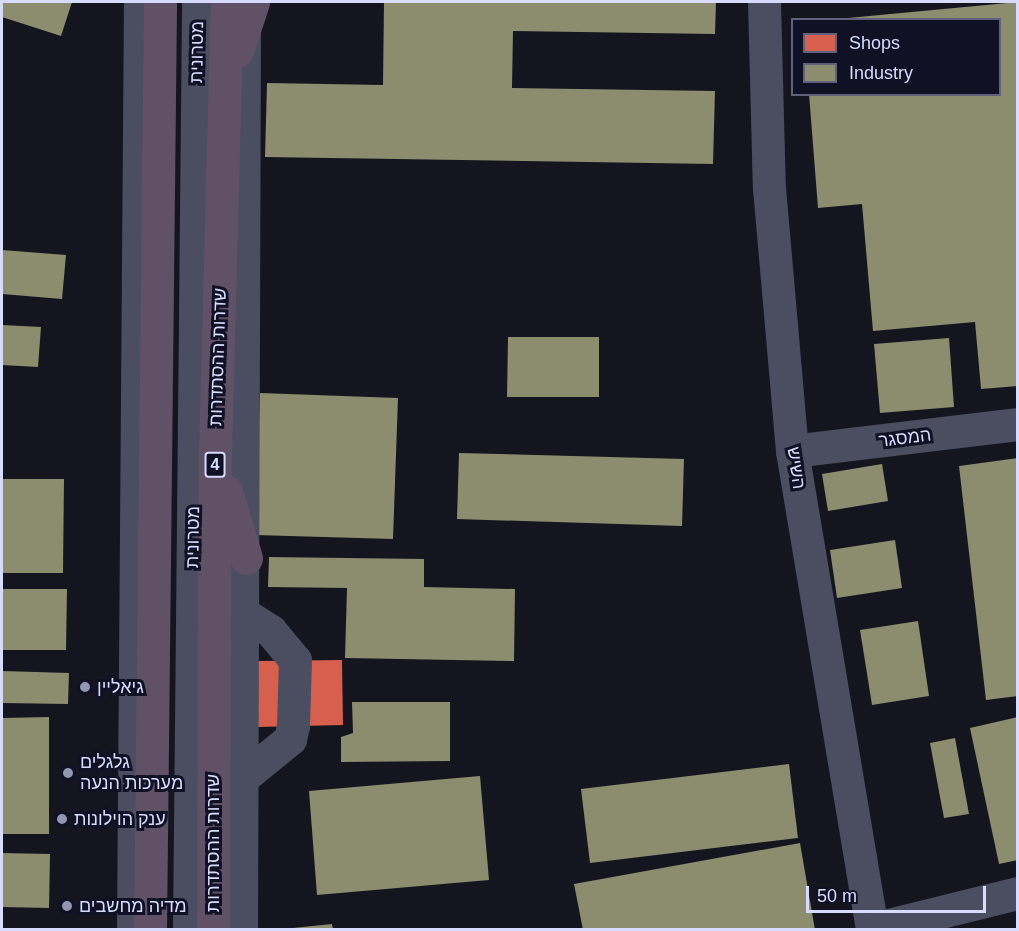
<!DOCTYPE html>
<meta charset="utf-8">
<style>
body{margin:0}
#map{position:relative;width:1019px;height:931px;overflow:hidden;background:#151520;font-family:Arial,"Noto Sans Hebrew",sans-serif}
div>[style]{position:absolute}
.shops>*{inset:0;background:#d6604d}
.industry>*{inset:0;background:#8c8c6e}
.minor>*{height:33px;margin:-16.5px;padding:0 16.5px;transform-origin:16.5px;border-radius:16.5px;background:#4b4e60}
.highway>*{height:33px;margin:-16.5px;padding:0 16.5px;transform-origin:16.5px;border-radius:16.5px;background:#605167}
.dots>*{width:16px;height:16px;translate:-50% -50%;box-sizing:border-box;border:3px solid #101125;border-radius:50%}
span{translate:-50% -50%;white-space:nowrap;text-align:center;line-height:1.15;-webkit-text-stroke:6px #101125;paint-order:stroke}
.shield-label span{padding:2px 4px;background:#101125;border:2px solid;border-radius:4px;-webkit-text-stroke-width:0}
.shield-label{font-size:16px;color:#d7dbfd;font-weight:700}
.street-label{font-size:18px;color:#d7dbfd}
.poi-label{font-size:18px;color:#d7dbfd}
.left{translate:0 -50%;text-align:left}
.frame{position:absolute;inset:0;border:3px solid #d7dbfd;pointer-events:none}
.legend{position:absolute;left:791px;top:18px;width:210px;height:78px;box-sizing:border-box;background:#101125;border:2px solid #60627b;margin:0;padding:8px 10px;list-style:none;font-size:18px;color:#d7dbfd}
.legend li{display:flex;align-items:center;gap:12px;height:30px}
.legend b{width:30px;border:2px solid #60627b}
.scale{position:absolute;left:806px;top:886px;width:180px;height:27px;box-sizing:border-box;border:3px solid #d7dbfd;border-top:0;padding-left:8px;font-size:18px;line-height:21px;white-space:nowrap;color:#d7dbfd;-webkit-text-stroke:4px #101125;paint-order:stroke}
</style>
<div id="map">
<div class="shops">
<div style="clip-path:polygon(342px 660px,343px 725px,258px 727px,257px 661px)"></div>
</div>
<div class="industry">
<div style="clip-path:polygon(2px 2px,72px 2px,61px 36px,2px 17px)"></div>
<div style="clip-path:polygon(384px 2px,716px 2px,715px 34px,513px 31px,512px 88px,715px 91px,713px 164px,265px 157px,267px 83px,383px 85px)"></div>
<div style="clip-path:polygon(1018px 2px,1018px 386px,981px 389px,975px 322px,873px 331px,862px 204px,818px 208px,809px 94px,1000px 94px,1000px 20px,848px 18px)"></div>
<div style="clip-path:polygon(2px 250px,66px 255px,62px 299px,2px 294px)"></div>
<div style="clip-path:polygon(2px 325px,41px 327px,38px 367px,2px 365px)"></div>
<div style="clip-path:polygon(508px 337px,599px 337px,599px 397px,507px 397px)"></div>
<div style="clip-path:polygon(949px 338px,954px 407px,880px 413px,874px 344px)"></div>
<div style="clip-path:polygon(260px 393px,398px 398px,393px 539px,255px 535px)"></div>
<div style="clip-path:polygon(459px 453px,684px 459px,682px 526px,457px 519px)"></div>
<div style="clip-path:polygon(1018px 458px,1018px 696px,986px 700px,959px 466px)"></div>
<div style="clip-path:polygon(882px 464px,888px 501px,828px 511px,822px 474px)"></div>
<div style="clip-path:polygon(2px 479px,64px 479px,63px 573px,2px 573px)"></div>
<div style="clip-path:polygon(895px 540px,902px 588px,837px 598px,830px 550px)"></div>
<div style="clip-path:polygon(269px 557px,424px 559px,424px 587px,515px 589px,514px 661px,345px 658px,347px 588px,268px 587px)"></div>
<div style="clip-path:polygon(2px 589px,67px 589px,66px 650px,2px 650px)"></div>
<div style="clip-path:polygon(918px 621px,929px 696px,872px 705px,860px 630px)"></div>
<div style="clip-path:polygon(2px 671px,69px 673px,68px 704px,2px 703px)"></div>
<div style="clip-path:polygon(352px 702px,450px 702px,450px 761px,341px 762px,341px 737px,353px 733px)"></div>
<div style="clip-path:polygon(49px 717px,49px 834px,2px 834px,2px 718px)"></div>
<div style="clip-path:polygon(1018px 717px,1018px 860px,999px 864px,970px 728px)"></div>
<div style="clip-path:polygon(955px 738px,969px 814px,944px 818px,930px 743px)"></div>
<div style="clip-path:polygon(789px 764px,798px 838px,590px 863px,581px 789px)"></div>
<div style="clip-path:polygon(480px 776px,489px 880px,317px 895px,309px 791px)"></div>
<div style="clip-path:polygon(800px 843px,815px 930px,583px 930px,574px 884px)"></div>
<div style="clip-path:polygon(2px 853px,50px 854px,49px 908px,2px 907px)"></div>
<div style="clip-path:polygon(332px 924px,333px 930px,293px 930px,293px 928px)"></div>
</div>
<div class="minor">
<div style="left:764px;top:2px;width:186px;rotate:88.5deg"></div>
<div style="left:769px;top:188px;width:264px;rotate:85deg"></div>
<div style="left:792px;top:451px;width:486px;rotate:80.5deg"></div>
<div style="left:792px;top:451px;width:228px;rotate:-6.8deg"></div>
<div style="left:231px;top:787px;width:76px;rotate:-39.1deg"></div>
<div style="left:290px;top:739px;width:13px;rotate:-77deg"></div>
<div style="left:293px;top:726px;width:66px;rotate:-88.3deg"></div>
<div style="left:295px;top:660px;width:38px;rotate:-130deg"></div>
<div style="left:271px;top:631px;width:32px;rotate:-148deg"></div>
<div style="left:872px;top:929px;width:150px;rotate:-13.9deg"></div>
<div style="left:133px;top:930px;width:928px;rotate:-89.57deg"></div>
<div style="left:189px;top:930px;width:928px;rotate:-89.44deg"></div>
<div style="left:241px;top:930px;width:898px;rotate:-89.81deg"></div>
</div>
<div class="highway">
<div style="left:237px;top:51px;width:52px;rotate:-71.9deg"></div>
<div style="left:226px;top:491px;width:70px;rotate:73.4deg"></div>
<div style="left:150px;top:930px;width:928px;rotate:-89.38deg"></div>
<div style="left:213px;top:930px;width:476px;rotate:-89.8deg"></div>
<div style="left:215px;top:454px;width:452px;rotate:-88.5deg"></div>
</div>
<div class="dots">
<div style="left:85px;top:687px;background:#9396b0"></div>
<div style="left:68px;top:773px;background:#9396b0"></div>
<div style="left:62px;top:819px;background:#9396b0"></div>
<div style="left:67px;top:906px;background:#9396b0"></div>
</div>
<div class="shield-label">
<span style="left:215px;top:465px">4</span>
</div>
<div class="street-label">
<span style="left:197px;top:52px;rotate:-89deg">מטרונית</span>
<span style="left:218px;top:357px;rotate:-88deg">שדרות ההסתדרות</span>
<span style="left:905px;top:438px;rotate:-7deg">המסגר</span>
<span style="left:796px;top:468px;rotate:82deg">השיש</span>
<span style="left:193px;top:537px;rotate:-89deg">מטרונית</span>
<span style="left:213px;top:843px;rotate:-90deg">שדרות ההסתדרות</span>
</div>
<div class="poi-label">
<span class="left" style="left:97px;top:687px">גיאליין</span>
<span class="left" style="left:80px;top:773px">גלגלים<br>מערכות הנעה</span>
<span class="left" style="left:74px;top:819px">ענק הוילונות</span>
<span class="left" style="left:79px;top:906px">מדיה מחשבים</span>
</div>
<div class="frame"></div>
<ul class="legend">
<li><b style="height:16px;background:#d6604d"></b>Shops</li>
<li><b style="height:16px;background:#8c8c6e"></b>Industry</li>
</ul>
<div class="scale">50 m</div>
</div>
